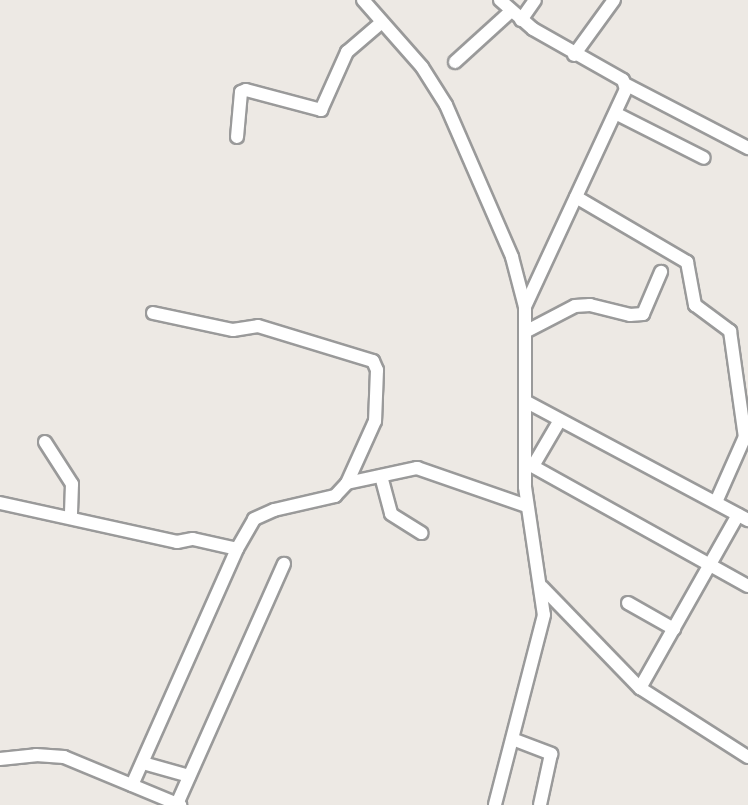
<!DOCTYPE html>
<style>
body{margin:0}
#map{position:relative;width:748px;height:805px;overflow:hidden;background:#ede9e4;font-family:Cabin,sans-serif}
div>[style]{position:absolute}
.roads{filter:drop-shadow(2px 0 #9a9a9a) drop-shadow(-2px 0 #9a9a9a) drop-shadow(0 2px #9a9a9a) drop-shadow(0 -2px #9a9a9a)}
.minor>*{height:12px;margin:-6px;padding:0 6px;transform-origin:6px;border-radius:6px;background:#fff}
span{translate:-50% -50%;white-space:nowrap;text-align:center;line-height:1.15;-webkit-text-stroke:4.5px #fff;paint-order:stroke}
</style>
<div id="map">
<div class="roads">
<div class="minor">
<div style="left:363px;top:0;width:89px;rotate:48.6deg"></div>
<div style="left:422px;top:67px;width:45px;rotate:57.7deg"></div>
<div style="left:446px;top:105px;width:166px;rotate:66.5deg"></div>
<div style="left:512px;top:257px;width:52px;rotate:75.4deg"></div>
<div style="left:525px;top:307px;width:180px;rotate:90deg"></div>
<div style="left:525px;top:487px;width:129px;rotate:81.6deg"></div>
<div style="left:544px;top:615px;width:196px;rotate:104.5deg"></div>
<div style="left:500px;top:0;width:44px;rotate:41.3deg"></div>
<div style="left:533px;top:29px;width:103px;rotate:29.5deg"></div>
<div style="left:623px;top:80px;width:9px;rotate:72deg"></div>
<div style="left:626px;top:89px;width:240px;rotate:114.9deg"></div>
<div style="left:521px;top:20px;width:24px;rotate:-55deg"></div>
<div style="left:574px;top:55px;width:68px;rotate:-54deg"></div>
<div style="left:455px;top:62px;width:76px;rotate:-42.3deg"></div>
<div style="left:625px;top:84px;width:139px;rotate:27.5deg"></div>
<div style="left:617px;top:114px;width:97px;rotate:26.8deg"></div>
<div style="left:237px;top:137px;width:45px;rotate:-84.9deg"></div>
<div style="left:241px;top:92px;width:5px;rotate:-22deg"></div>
<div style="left:246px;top:90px;width:78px;rotate:14.9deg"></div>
<div style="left:321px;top:110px;width:64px;rotate:-65.9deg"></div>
<div style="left:347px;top:52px;width:46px;rotate:-40.6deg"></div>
<div style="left:576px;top:197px;width:129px;rotate:30.4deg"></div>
<div style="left:687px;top:262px;width:44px;rotate:79.5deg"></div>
<div style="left:695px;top:305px;width:44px;rotate:36.6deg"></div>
<div style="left:730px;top:331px;width:108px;rotate:82deg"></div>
<div style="left:153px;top:313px;width:82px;rotate:12deg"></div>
<div style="left:233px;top:330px;width:25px;rotate:-9deg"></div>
<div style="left:258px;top:326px;width:120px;rotate:16.9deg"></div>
<div style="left:373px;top:361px;width:10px;rotate:66deg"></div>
<div style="left:377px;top:370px;width:51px;rotate:92.2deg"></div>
<div style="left:375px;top:421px;width:68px;rotate:114.3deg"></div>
<div style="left:525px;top:332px;width:56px;rotate:-27.5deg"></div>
<div style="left:575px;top:306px;width:15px;rotate:-4deg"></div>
<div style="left:590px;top:305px;width:41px;rotate:14deg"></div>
<div style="left:630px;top:315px;width:13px;rotate:-4deg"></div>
<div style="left:643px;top:314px;width:46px;rotate:-66.8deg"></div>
<div style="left:525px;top:401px;width:253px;rotate:28.1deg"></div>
<div style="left:45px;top:442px;width:50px;rotate:57.3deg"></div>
<div style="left:72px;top:484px;width:34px;rotate:92deg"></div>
<div style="left:525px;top:462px;width:255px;rotate:29.1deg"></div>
<div style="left:533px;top:466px;width:53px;rotate:-59.6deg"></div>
<div style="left:381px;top:476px;width:39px;rotate:75deg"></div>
<div style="left:391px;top:514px;width:36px;rotate:32deg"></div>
<div style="left:716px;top:502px;width:77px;rotate:-66.1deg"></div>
<div style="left:0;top:503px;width:181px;rotate:12.4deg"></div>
<div style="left:177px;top:542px;width:16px;rotate:-11deg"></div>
<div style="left:193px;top:539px;width:45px;rotate:12.8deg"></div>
<div style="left:542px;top:587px;width:141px;rotate:45.9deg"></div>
<div style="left:640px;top:688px;width:128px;rotate:32.6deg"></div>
<div style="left:628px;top:603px;width:53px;rotate:29.5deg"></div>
<div style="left:640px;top:688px;width:199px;rotate:-60.5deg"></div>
<div style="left:515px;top:740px;width:39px;rotate:21deg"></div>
<div style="left:551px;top:754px;width:52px;rotate:102.2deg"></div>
<div style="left:0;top:759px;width:36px;rotate:-6deg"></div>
<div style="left:36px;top:755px;width:28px;rotate:4deg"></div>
<div style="left:64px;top:757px;width:126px;rotate:22.5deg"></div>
<div style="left:143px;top:763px;width:48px;rotate:15.8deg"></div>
<div style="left:132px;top:785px;width:258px;rotate:-66deg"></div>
<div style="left:237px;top:549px;width:34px;rotate:-60deg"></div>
<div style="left:254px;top:519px;width:22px;rotate:-24deg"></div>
<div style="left:274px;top:510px;width:63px;rotate:-12.9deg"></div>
<div style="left:335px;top:496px;width:18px;rotate:-47deg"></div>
<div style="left:347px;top:483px;width:72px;rotate:-12.1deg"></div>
<div style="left:417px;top:468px;width:116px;rotate:19.1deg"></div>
<div style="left:177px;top:804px;width:263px;rotate:-66deg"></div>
</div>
</div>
</div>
